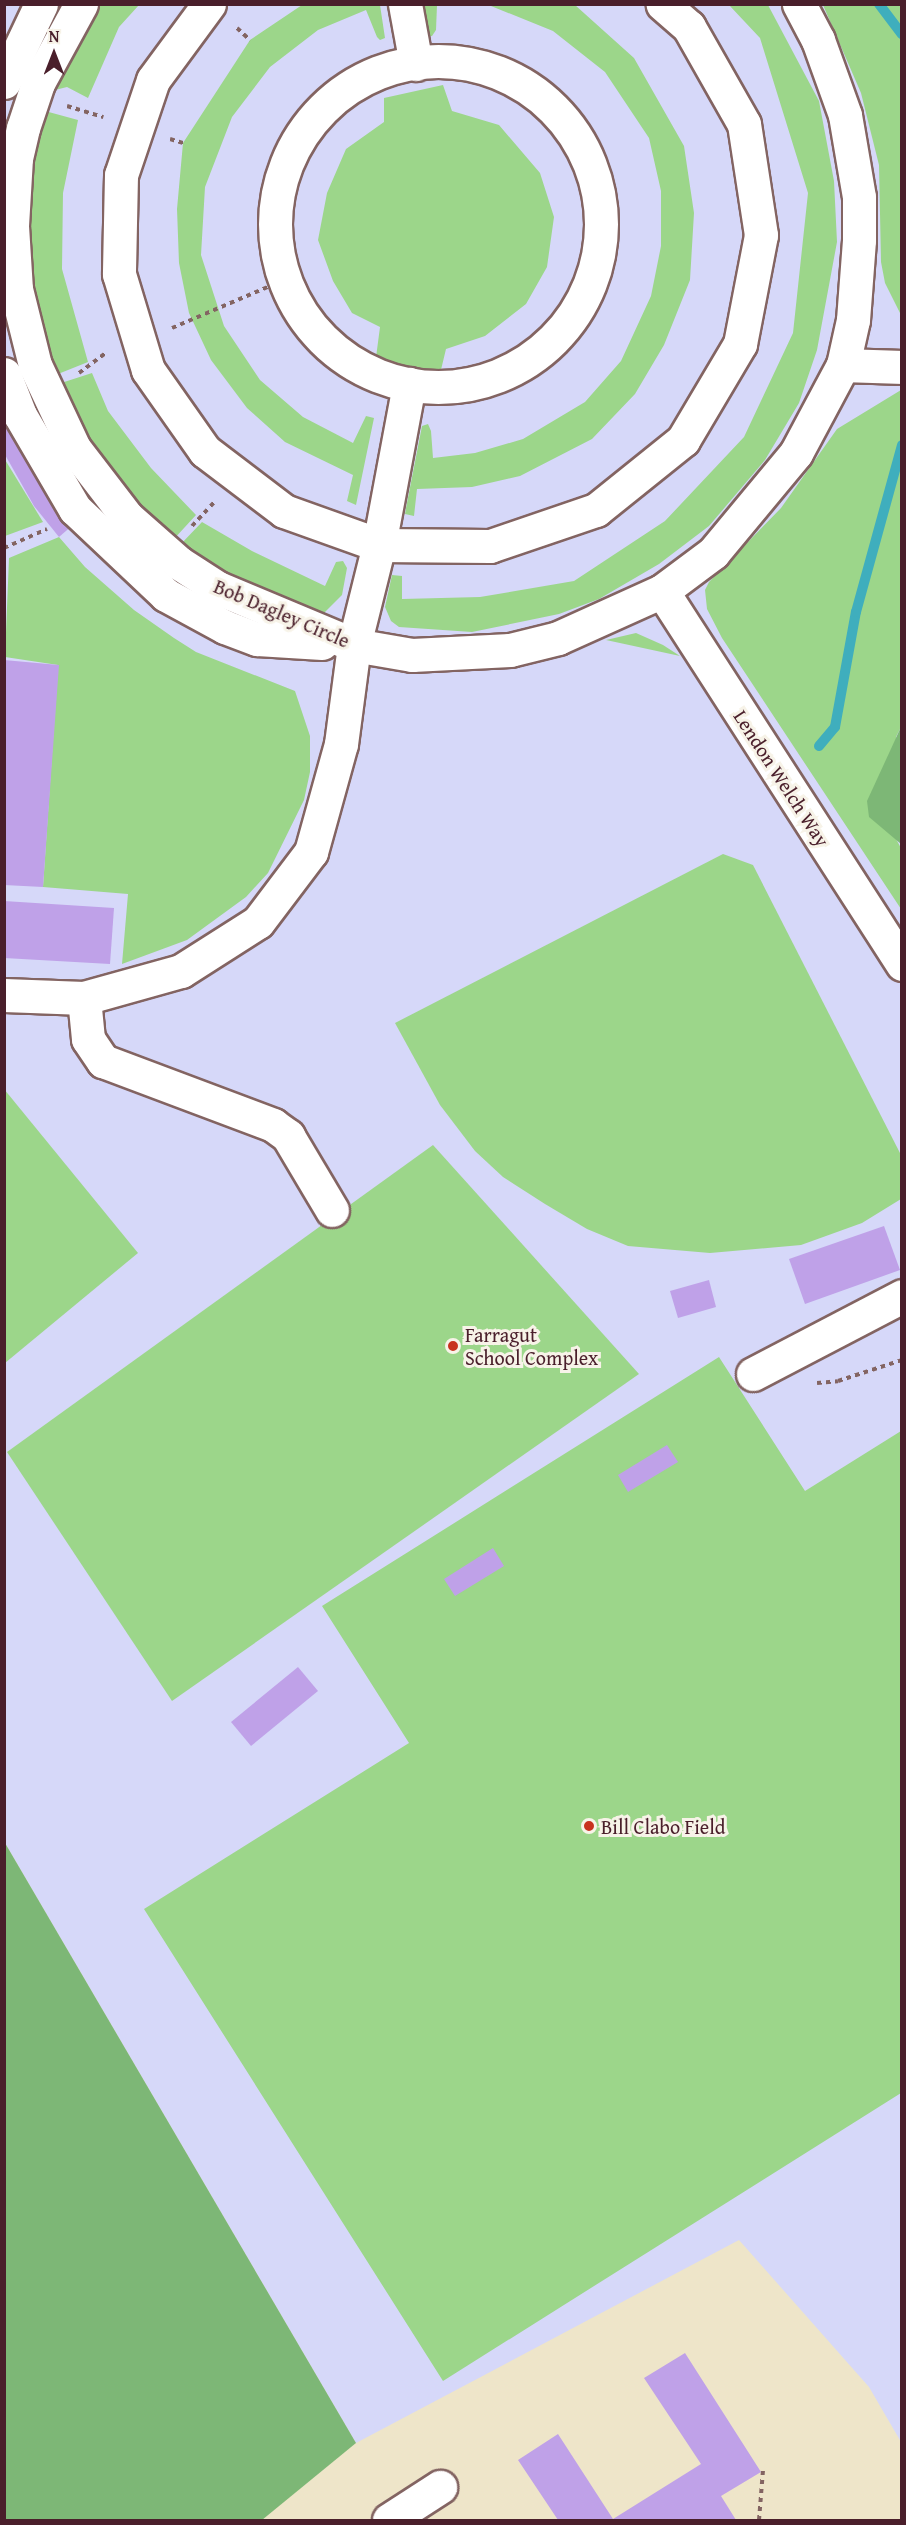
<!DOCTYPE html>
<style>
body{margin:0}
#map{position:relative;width:906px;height:2525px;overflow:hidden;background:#eee5c9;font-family:"Gentium Book Plus",serif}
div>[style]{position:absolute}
.built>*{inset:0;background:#d6d8f9}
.green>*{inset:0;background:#9cd68a}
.forest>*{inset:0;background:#7db776}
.stream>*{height:10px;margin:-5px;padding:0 5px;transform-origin:5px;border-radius:5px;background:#3faebd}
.building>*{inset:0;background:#bfa1e8}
.path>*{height:4px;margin-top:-2px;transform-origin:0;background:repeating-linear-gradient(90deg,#836462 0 4.5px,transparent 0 9px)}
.roads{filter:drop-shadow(2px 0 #836462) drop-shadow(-2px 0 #836462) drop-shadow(0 2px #836462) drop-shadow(0 -2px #836462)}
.minor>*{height:33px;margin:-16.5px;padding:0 16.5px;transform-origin:16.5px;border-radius:16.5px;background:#fff}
.minor>.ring{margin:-16.5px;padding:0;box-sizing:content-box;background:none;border:33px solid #fff;border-radius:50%}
.dots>*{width:16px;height:16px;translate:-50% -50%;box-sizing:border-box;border:3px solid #f7f3e8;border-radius:50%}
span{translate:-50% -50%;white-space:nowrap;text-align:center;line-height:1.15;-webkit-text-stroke:6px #f7f3e8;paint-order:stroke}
.street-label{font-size:20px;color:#4a1f2b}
.poi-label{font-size:20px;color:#4a1f2b}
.left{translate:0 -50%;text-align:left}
.frame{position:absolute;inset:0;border:6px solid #4a1f2b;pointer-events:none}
.north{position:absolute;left:24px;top:24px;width:60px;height:60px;-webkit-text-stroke:4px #f7f3e8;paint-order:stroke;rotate:0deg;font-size:16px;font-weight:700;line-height:24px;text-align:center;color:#4a1f2b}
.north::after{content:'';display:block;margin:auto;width:21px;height:27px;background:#4a1f2b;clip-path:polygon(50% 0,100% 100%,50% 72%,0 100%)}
</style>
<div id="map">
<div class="built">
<div style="clip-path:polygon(4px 5px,901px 5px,901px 2442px,869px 2387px,739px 2240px,356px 2443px,5px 1843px)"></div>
</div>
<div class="green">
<div style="clip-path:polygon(98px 5px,139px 5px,119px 27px,88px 98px,67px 87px,51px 91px)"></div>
<div style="clip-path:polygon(302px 5px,380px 5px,385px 38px,380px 40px,377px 37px,366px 10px,318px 30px,270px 67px,232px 117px,205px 187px,201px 255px,224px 326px,260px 380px,303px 417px,353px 443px,366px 416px,374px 418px,356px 505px,347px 501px,353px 475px,285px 442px,247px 408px,211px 360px,189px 313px,179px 263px,177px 209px,183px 143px,250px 40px)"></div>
<div style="clip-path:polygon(418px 5px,437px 5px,436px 30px,432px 36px,426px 37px)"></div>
<div style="clip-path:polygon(474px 5px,575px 5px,634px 58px,684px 146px,694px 213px,690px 280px,664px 345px,635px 394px,592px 439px,520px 476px,472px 487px,417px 489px,414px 516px,405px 514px,406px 508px,422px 426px,428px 424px,431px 431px,433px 458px,475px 453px,523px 439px,585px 402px,621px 361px,651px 296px,661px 246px,661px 191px,649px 138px,605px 72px,553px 31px,491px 6px)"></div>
<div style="clip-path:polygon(729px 5px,768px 5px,819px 101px,834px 181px,837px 242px,817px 350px,799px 403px,765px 460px,709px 526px,659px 564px,599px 599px,559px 614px,472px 632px,399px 627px,391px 621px,385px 607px,392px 575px,402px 576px,402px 599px,480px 597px,574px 581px,665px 521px,744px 437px,793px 333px,808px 193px,760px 38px)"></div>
<div style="clip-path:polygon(823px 5px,901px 5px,901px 315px,885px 283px,881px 262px,879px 165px,861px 93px)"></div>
<div style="clip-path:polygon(443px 85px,452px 111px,499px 125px,540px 173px,554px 217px,547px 267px,526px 304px,485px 336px,446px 349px,440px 374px,375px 365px,380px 327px,352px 313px,333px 281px,318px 240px,327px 193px,346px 149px,384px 122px,384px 98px)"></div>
<div style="clip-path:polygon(45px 111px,78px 120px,63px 193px,62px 269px,88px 362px,53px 376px,29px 270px,26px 219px,31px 160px)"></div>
<div style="clip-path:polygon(92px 373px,108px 411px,151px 468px,196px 515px,173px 540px,129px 500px,98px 460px,58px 384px)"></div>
<div style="clip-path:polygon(901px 390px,901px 727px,896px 737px,896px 839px,901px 848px,901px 909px,722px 638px,707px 609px,705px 590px,709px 582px,781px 508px,837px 429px)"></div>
<div style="clip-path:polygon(4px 458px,43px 522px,5px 536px,4px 536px)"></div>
<div style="clip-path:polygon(202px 522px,252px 551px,325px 586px,336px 562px,343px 561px,347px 568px,342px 595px,324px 613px,313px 616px,220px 576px,179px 546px)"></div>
<div style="clip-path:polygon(59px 537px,85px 567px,134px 610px,174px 638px,196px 652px,295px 691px,310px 736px,310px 772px,304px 800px,268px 873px,246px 897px,187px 940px,122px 964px,128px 894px,43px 887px,58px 665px,5px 657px,9px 558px)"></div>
<div style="clip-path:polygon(636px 633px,663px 645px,680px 656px,606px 640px)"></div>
<div style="clip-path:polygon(723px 854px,753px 865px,901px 1155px,901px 1199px,862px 1223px,801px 1245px,710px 1253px,628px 1246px,587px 1229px,545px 1204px,503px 1177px,475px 1151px,440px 1105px,395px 1023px)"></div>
<div style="clip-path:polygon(4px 1089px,138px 1253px,5px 1363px,4px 1363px)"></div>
<div style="clip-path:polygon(433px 1145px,639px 1374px,172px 1701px,7px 1452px)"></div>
<div style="clip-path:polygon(719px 1357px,805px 1491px,901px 1431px,901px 2093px,443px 2381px,144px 1909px,409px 1743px,322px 1606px)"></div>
</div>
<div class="forest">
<div style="clip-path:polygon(901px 727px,901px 844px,869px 817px,867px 801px)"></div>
<div style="clip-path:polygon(5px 1843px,356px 2443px,262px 2520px,5px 2520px)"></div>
</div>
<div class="stream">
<div style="left:879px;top:4px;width:38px;rotate:53deg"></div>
<div style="left:819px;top:746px;width:25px;rotate:-50deg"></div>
<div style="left:835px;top:727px;width:117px;rotate:-79.7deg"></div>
<div style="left:856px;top:612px;width:173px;rotate:-74.6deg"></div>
</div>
<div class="building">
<div style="clip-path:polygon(4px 408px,74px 524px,59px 537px,34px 506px,4px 453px)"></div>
<div style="clip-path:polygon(4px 660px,59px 665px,43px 887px,4px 885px)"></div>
<div style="clip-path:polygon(4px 901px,114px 908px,110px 964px,4px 958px)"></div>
<div style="clip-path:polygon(884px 1226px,900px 1270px,805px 1304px,789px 1259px)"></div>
<div style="clip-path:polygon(709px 1280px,716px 1307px,678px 1318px,670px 1291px)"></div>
<div style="clip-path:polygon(667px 1445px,678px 1462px,628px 1492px,618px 1475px)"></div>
<div style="clip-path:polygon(493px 1548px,504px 1566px,455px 1596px,444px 1579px)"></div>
<div style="clip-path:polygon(298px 1667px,318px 1691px,251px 1746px,231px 1722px)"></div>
<div style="clip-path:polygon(685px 2353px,761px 2472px,721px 2496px,736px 2520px,558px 2520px,518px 2460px,558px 2434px,613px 2519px,701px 2464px,644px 2378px)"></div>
</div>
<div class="path">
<div style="left:237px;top:28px;width:18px;rotate:43deg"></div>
<div style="left:67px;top:106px;width:38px;rotate:17deg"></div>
<div style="left:170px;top:139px;width:14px;rotate:17deg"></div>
<div style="left:172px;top:328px;width:122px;rotate:-23.2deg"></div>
<div style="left:79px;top:373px;width:34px;rotate:-37deg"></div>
<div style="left:192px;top:526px;width:34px;rotate:-47deg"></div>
<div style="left:4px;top:548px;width:47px;rotate:-23.8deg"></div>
<div style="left:817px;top:1383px;width:21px;rotate:-5deg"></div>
<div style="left:838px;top:1381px;width:67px;rotate:-18.2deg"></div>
<div style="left:759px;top:2520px;width:50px;rotate:-85.4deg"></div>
</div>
<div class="roads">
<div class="minor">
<div style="left:81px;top:4px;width:90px;rotate:118.6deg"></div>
<div style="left:38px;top:83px;width:47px;rotate:108.4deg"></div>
<div style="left:23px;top:128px;width:31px;rotate:103deg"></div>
<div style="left:16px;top:158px;width:68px;rotate:93.4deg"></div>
<div style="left:12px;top:226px;width:63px;rotate:86.4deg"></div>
<div style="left:16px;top:289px;width:78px;rotate:76deg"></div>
<div style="left:35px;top:365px;width:92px;rotate:64.8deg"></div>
<div style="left:74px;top:448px;width:87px;rotate:52.5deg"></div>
<div style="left:127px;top:517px;width:69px;rotate:41.5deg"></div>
<div style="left:179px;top:563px;width:46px;rotate:32.7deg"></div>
<div style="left:218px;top:588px;width:147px;rotate:22.7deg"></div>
<div style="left:354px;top:645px;width:59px;rotate:9.8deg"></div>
<div style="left:412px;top:655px;width:98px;rotate:-2.9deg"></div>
<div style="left:510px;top:650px;width:49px;rotate:-14deg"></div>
<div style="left:558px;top:638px;width:114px;rotate:-24.3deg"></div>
<div style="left:662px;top:591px;width:64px;rotate:-36.7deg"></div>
<div style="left:713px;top:553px;width:130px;rotate:-50.3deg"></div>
<div style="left:796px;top:453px;width:100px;rotate:-61.9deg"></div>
<div style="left:843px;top:365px;width:46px;rotate:-77.5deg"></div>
<div style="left:853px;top:320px;width:80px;rotate:-85.7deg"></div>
<div style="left:859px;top:240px;width:43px;rotate:-90deg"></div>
<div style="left:859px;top:197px;width:83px;rotate:-99.7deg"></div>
<div style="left:845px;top:115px;width:80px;rotate:-109.8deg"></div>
<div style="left:818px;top:40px;width:41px;rotate:-117.8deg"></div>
<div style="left:209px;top:4px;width:94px;rotate:126.4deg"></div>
<div style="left:153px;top:80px;width:100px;rotate:108.6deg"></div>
<div style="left:121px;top:175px;width:99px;rotate:91.2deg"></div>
<div style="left:119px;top:274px;width:100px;rotate:73.2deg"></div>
<div style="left:148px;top:370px;width:99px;rotate:54.9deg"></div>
<div style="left:205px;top:451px;width:99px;rotate:37.2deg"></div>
<div style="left:284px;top:511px;width:101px;rotate:19.7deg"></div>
<div style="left:379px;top:545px;width:111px;rotate:0.5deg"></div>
<div style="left:490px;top:546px;width:112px;rotate:-18.8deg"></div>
<div style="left:596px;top:510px;width:112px;rotate:-38.8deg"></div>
<div style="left:683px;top:440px;width:112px;rotate:-59.3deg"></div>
<div style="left:740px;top:344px;width:111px;rotate:-79.1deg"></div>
<div style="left:761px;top:235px;width:112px;rotate:-98.7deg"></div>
<div style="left:744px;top:124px;width:112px;rotate:-119.6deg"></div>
<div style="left:689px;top:27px;width:35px;rotate:-139deg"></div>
<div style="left:405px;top:4px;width:61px;rotate:79.6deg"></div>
<div class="ring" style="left:275px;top:61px;width:293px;height:293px"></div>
<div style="left:4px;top:82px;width:86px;rotate:-64.6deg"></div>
<div style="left:843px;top:365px;width:59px;rotate:1.9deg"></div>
<div style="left:4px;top:374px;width:44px;rotate:68.7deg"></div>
<div style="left:20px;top:415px;width:109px;rotate:59.7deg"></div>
<div style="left:75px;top:509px;width:125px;rotate:43.4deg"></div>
<div style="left:166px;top:595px;width:67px;rotate:28.5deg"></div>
<div style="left:225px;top:627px;width:34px;rotate:21deg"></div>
<div style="left:257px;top:639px;width:65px;rotate:3.5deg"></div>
<div style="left:662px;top:591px;width:444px;rotate:57.2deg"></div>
<div style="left:4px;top:995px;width:80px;rotate:2.1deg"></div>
<div style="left:84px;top:998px;width:101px;rotate:-15.6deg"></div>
<div style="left:181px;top:971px;width:91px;rotate:-32.5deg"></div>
<div style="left:258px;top:922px;width:88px;rotate:-52.9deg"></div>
<div style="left:311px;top:852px;width:112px;rotate:-74.5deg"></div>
<div style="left:341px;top:744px;width:100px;rotate:-82.5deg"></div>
<div style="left:354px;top:645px;width:103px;rotate:-76deg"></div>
<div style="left:379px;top:545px;width:164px;rotate:-79.4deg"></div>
<div style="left:84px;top:998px;width:41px;rotate:84.4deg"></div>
<div style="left:88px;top:1039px;width:27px;rotate:56deg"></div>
<div style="left:103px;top:1061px;width:182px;rotate:20.6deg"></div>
<div style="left:273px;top:1125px;width:19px;rotate:36deg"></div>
<div style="left:288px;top:1136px;width:86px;rotate:59.3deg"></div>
<div style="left:753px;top:1374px;width:168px;rotate:-27.6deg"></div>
<div style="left:389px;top:2520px;width:61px;rotate:-32.9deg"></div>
</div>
</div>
<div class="dots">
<div style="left:453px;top:1346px;background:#c8321e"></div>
<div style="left:589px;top:1826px;background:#c8321e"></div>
</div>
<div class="street-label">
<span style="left:282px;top:613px;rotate:23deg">Bob Dagley Circle</span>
<span style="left:782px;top:778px;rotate:57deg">Lendon Welch Way</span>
</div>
<div class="poi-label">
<span class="left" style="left:465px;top:1346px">Farragut<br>School Complex</span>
<span class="left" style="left:601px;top:1826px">Bill Clabo Field</span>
</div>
<div class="frame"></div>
<div class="north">N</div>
</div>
